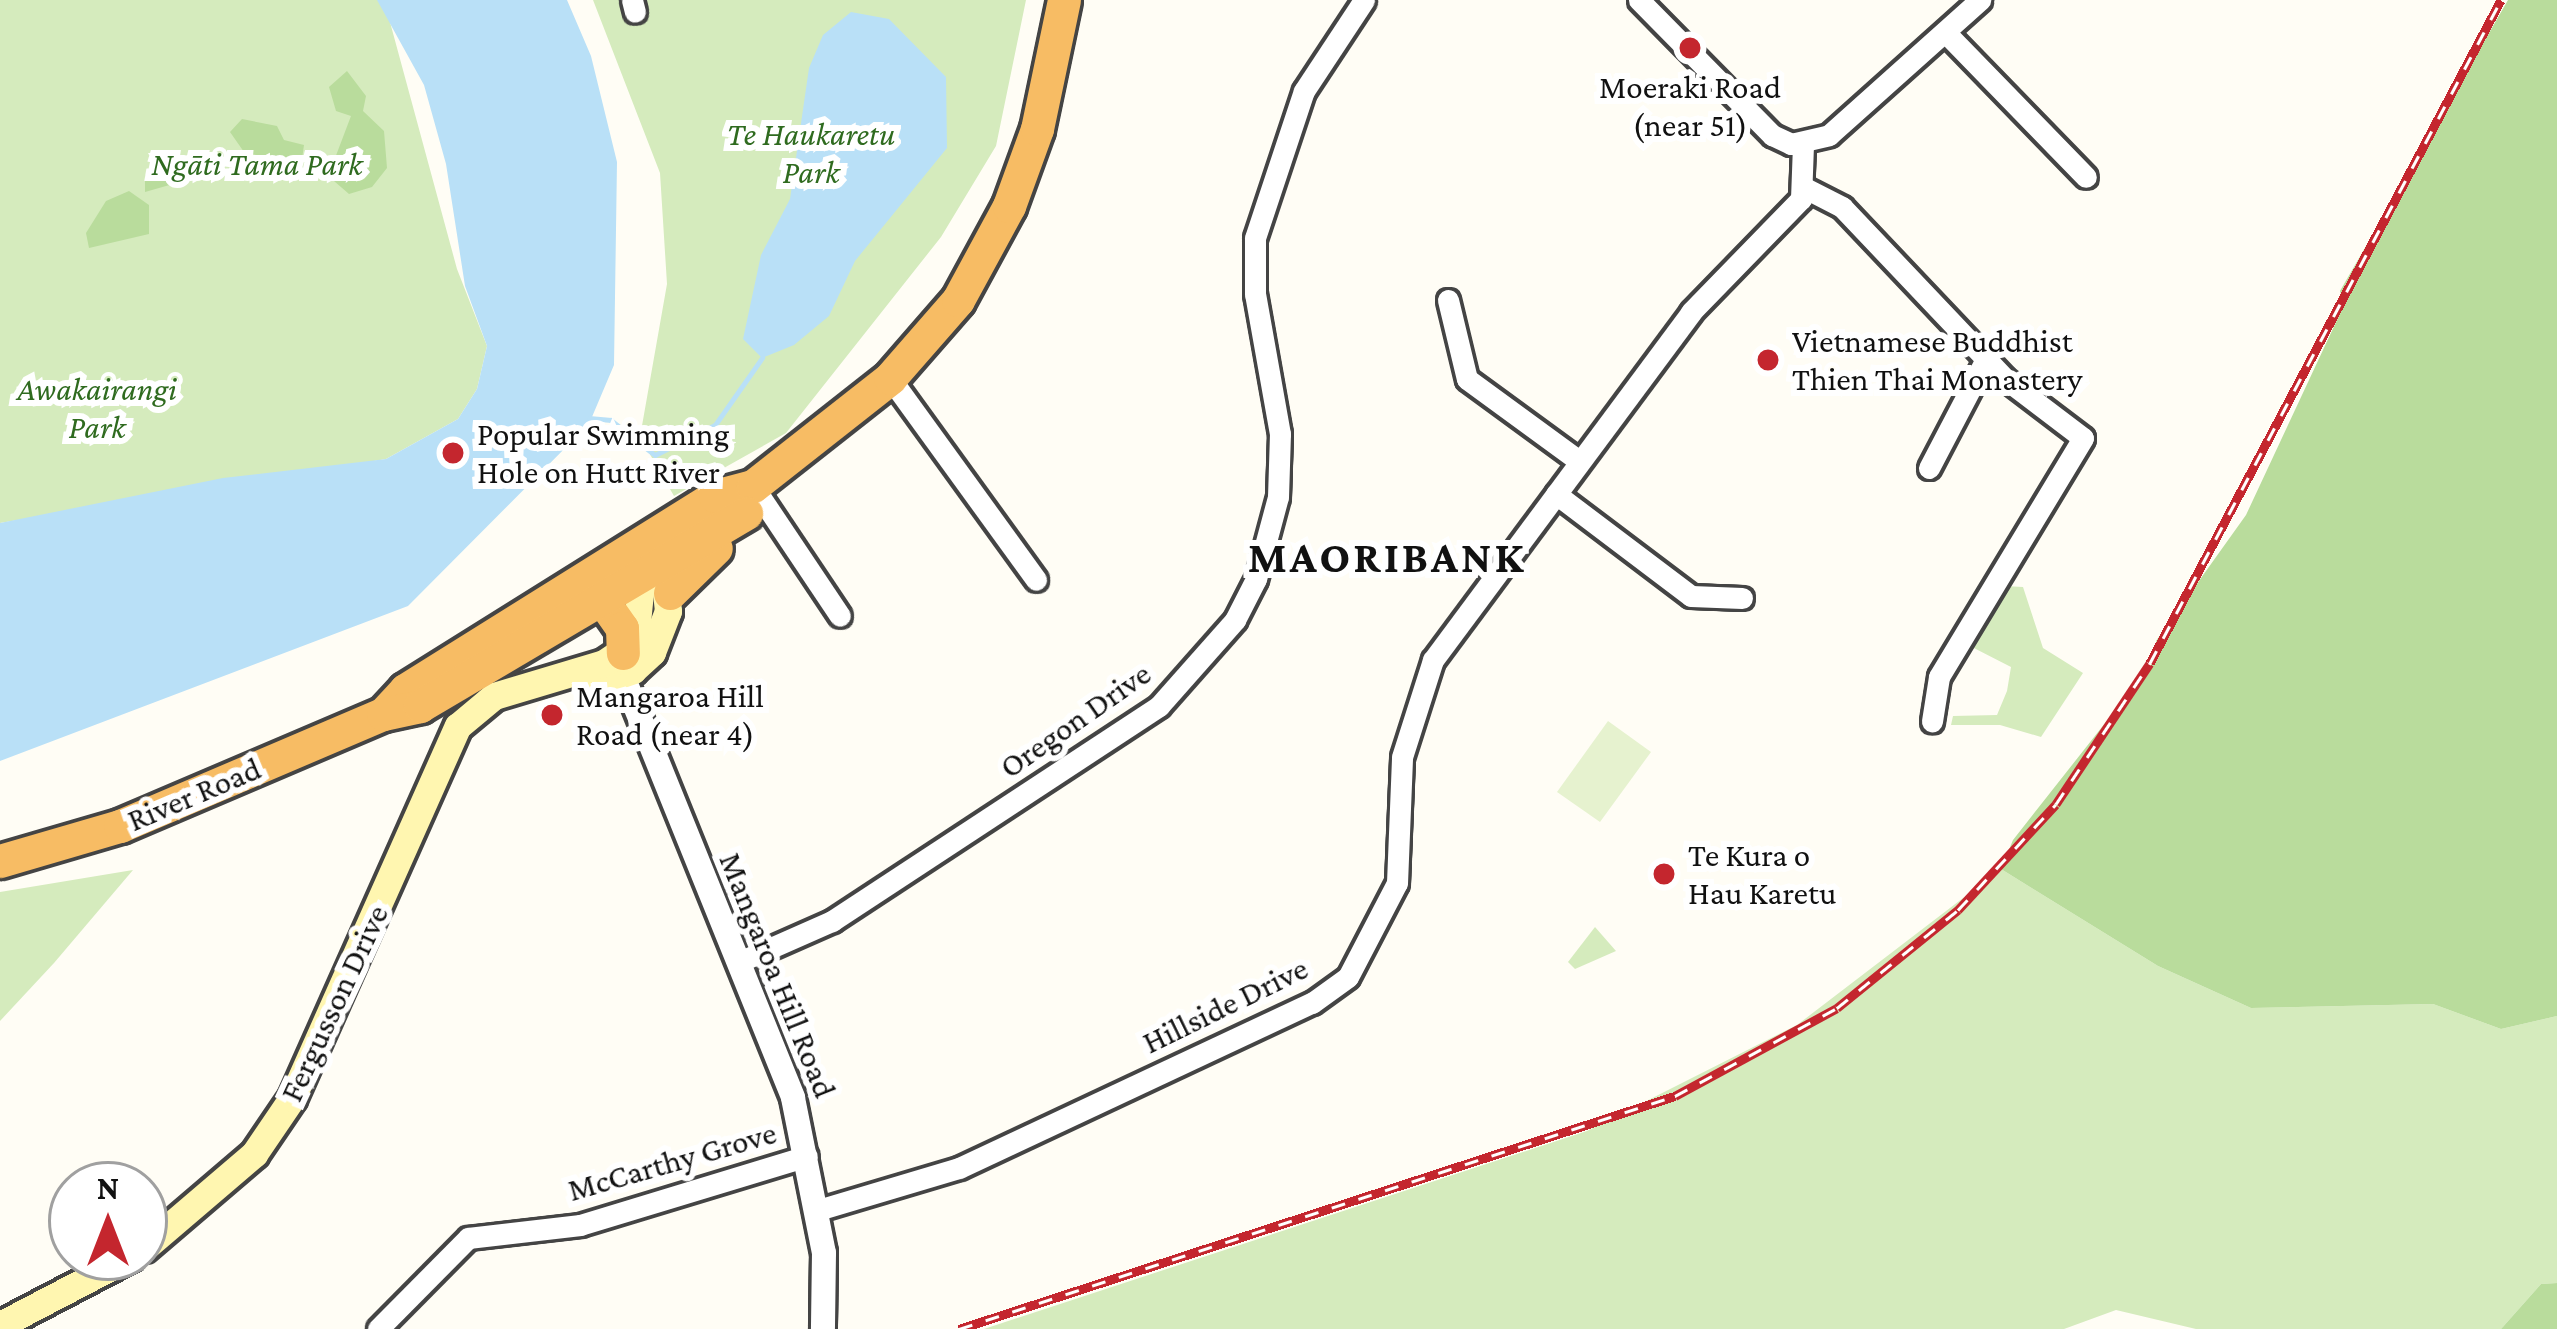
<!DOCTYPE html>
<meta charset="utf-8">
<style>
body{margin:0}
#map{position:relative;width:2557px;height:1329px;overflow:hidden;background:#fffdf5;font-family:"Crimson Pro",serif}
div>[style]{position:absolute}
.green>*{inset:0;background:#d5ebbd}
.forest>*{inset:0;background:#b9dc9c}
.pitch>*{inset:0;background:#e6f2cf}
.water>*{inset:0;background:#b9e0f7}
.stream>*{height:4.5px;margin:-2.25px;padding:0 2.25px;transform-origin:2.25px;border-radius:2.25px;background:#b9e0f7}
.roads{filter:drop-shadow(3px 0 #444) drop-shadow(-3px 0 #444) drop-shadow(0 3px #444) drop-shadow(0 -3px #444)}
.minor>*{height:21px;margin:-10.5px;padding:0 10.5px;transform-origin:10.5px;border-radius:10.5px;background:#fff}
.tertiary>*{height:24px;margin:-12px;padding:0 12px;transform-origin:12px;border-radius:12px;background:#fff}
.secondary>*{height:27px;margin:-13.5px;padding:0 13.5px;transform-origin:13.5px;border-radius:13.5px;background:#fff6b0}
.trunk>*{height:33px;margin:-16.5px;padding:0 16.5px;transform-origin:16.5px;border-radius:16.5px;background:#f7bc64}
.rail>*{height:9px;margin-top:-4.5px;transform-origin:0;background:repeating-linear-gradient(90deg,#fff 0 14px,#c4262e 0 28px);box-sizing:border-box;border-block:3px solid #c4262e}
.dots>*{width:33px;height:33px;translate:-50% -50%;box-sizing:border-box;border:6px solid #fff;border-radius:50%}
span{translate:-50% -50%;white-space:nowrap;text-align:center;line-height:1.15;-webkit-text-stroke:12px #fff;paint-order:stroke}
.poi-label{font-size:33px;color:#111}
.left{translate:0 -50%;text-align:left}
.park-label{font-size:33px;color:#2f6b1f;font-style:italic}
.street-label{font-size:33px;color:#111}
.district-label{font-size:45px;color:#111;font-weight:700;letter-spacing:3px}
.north{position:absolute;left:48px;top:1161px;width:120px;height:120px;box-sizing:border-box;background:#fff;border:3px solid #a0a0a0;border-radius:50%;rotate:0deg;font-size:33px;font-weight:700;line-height:48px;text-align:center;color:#111}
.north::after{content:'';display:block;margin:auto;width:42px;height:54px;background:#c4262e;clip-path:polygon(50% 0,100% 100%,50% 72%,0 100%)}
</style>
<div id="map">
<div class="green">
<div style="clip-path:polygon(0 0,384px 0,457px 269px,487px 346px,477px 389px,458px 419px,386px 459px,0 523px)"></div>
<div style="clip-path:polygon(593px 0,1026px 0,996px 146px,941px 237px,786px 433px,674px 496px,640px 437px,667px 284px,660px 173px)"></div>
<div style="clip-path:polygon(2004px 586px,2023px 587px,2043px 648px,2083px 673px,2041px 737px,2000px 725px,1951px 725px,1953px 716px,1997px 715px,2007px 691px,2011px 667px,1968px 645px)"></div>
<div style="clip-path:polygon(2001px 869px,2158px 966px,2251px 1008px,2433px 1004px,2501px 1029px,2557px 1016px,2557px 1283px,2541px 1284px,2501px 1329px,2196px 1329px,2116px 1310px,2064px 1329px,984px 1329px,1587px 1131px,1797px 1025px)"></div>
<div style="clip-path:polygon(133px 870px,54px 963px,0 1021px,0 892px)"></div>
<div style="clip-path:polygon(1595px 927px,1616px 951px,1575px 969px,1568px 962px)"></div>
</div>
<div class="forest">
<div style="clip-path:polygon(2508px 0,2557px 0,2557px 1016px,2501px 1029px,2433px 1004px,2251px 1008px,2158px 966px,2001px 869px,2013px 840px,2161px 652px,2156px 641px,2246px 515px,2344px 305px,2340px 291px)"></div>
<div style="clip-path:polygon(347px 71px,366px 96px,363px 111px,384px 131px,387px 168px,372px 187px,349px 194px,334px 181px,332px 166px,351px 116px,336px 111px,329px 87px)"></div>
<div style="clip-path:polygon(242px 119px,277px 126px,284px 140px,304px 145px,301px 166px,244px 152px,230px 132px)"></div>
<div style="clip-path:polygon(175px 150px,173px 184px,145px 192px,145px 176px)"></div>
<div style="clip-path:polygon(129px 191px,149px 205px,149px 234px,89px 248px,86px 233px,106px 201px)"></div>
<div style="clip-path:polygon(2557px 1283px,2557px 1329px,2501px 1329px,2541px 1284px)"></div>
</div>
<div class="pitch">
<div style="clip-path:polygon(1608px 721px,1651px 752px,1600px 822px,1557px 792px)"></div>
</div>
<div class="water">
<div style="clip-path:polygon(377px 0,567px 0,591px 56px,617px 162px,614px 365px,589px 424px,408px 606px,0 761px,0 523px,223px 478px,386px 459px,458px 419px,477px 389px,487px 346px,465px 286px,446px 164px,424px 85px)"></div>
<div style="clip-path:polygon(851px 12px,889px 19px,946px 77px,947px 148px,855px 261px,829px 316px,794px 345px,762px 358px,743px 339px,761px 255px,790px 199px,809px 68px,823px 35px)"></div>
</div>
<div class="stream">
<div style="left:589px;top:418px;width:22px;rotate:5deg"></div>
<div style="left:611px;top:420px;width:56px;rotate:38.5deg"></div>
<div style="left:655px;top:455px;width:67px;rotate:-26.6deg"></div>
<div style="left:715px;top:425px;width:82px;rotate:-55deg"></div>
</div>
<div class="roads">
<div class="minor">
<div style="left:632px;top:0;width:12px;rotate:76deg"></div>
<div style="left:1639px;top:0;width:190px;rotate:45.4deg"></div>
<div style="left:1772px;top:135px;width:21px;rotate:25deg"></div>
<div style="left:1791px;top:144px;width:39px;rotate:-13deg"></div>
<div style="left:1829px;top:135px;width:203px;rotate:-41.8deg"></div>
<div style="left:1945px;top:32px;width:202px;rotate:45.8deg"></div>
<div style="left:1805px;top:188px;width:42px;rotate:27.2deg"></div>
<div style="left:1842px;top:207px;width:236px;rotate:46.5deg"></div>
<div style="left:2004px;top:378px;width:99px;rotate:37.2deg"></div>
<div style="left:2083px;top:438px;width:279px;rotate:121.1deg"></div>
<div style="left:1939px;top:677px;width:45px;rotate:99deg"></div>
<div style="left:1448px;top:300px;width:81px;rotate:76.5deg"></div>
<div style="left:1467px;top:379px;width:139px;rotate:36.2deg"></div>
<div style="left:890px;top:378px;width:249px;rotate:54.1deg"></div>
<div style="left:1929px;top:468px;width:123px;rotate:-62.4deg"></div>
<div style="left:753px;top:486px;width:156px;rotate:56.2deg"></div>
<div style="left:1556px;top:494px;width:169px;rotate:37.1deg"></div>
<div style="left:1691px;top:596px;width:51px;rotate:2.2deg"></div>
<div style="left:739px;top:962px;width:102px;rotate:-23.8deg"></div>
<div style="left:832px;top:921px;width:391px;rotate:-33.3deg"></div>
<div style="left:1159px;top:706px;width:115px;rotate:-48.5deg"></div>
<div style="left:1235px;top:620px;width:46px;rotate:-62.9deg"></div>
<div style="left:1256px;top:579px;width:85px;rotate:-75deg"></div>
<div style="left:1278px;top:497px;width:63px;rotate:-88.2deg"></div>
<div style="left:1280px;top:434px;width:142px;rotate:-100.1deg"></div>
<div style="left:1255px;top:294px;width:56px;rotate:-90deg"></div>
<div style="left:1255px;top:238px;width:155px;rotate:-71.6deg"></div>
<div style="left:1304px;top:91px;width:109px;rotate:-56.6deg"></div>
<div style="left:818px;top:1210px;width:147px;rotate:-16.6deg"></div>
<div style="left:959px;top:1168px;width:390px;rotate:-25.1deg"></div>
<div style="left:1312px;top:1003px;width:44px;rotate:-35.8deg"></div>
<div style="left:1348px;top:977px;width:106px;rotate:-62.5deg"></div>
<div style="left:1397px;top:883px;width:126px;rotate:-87.7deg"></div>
<div style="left:1402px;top:757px;width:102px;rotate:-72.3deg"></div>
<div style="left:1433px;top:660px;width:433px;rotate:-53.4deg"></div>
<div style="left:1691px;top:312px;width:158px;rotate:-45.8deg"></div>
<div style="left:1801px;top:199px;width:55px;rotate:-87.9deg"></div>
<div style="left:378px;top:1329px;width:128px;rotate:-45.3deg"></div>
<div style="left:468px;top:1238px;width:113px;rotate:-6.6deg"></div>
<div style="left:580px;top:1225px;width:237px;rotate:-16.9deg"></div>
</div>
<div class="tertiary">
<div style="left:616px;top:659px;width:473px;rotate:68deg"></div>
<div style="left:793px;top:1098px;width:158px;rotate:78.7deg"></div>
<div style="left:824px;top:1253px;width:76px;rotate:90.8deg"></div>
</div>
<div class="secondary">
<div style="left:596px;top:683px;width:39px;rotate:-19deg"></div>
<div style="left:633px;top:670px;width:26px;rotate:-43deg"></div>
<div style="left:652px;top:652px;width:44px;rotate:-68.7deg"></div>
<div style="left:668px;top:611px;width:36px;rotate:-96deg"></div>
<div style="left:144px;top:1248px;width:145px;rotate:-40.5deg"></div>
<div style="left:254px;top:1154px;width:68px;rotate:-55.8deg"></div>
<div style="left:292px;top:1098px;width:407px;rotate:-66deg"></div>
<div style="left:458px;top:726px;width:47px;rotate:-39.8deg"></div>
<div style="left:494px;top:696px;width:115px;rotate:-16.7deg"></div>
<div style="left:604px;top:663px;width:37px;rotate:-34deg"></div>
<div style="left:635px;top:642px;width:49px;rotate:-84.2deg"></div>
<div style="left:640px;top:593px;width:30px;rotate:-116deg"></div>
<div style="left:0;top:1325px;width:147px;rotate:-27.6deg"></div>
</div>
<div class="trunk">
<div style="left:670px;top:593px;width:64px;rotate:-44.4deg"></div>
<div style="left:603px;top:601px;width:33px;rotate:55deg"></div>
<div style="left:622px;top:628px;width:25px;rotate:88deg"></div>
<div style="left:383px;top:714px;width:33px;rotate:-47deg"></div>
<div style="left:405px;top:690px;width:366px;rotate:-32deg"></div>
<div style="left:715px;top:496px;width:39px;rotate:-15deg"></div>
<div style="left:753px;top:486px;width:174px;rotate:-38.2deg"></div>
<div style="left:890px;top:378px;width:103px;rotate:-48.9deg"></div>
<div style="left:958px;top:300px;width:107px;rotate:-61.5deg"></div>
<div style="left:1009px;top:206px;width:82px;rotate:-70deg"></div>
<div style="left:1037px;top:129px;width:132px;rotate:-78.2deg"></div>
<div style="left:0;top:861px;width:125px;rotate:-16.3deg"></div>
<div style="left:120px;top:826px;width:286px;rotate:-23.1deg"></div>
<div style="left:383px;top:714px;width:38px;rotate:-12deg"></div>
<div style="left:420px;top:706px;width:379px;rotate:-30.6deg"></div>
</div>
</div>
<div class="rail">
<div style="left:959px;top:1329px;width:753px;rotate:-18.03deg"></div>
<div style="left:1675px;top:1096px;width:184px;rotate:-28.5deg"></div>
<div style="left:1837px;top:1008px;width:156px;rotate:-39deg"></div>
<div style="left:1958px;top:910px;width:144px;rotate:-47.2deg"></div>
<div style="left:2056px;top:804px;width:169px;rotate:-56.3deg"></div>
<div style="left:2150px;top:663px;width:750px;rotate:-62.1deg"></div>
</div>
<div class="dots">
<div style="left:1690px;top:48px;background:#c4262e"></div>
<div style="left:1768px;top:360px;background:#c4262e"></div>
<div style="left:453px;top:453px;background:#c4262e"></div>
<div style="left:552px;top:715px;background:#c4262e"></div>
<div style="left:1664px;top:874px;background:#c4262e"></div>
</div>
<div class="poi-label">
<span style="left:1690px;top:106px">Moeraki Road<br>(near 51)</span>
<span class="left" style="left:1792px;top:360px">Vietnamese Buddhist<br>Thien Thai Monastery</span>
<span class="left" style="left:477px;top:453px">Popular Swimming<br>Hole on Hutt River</span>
<span class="left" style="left:576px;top:715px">Mangaroa Hill<br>Road (near 4)</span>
<span class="left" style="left:1688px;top:874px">Te Kura o<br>Hau Karetu</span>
</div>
<div class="park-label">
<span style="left:811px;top:153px">Te Haukaretu<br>Park</span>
<span style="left:257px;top:164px">Ngāti Tama Park</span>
<span style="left:97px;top:408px">Awakairangi<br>Park</span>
</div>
<div class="street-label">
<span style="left:1075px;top:720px;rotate:-35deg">Oregon Drive</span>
<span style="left:194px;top:794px;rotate:-23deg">River Road</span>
<span style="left:778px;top:975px;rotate:68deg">Mangaroa Hill Road</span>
<span style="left:334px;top:1003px;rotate:-65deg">Fergusson Drive</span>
<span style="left:1225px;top:1005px;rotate:-26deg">Hillside Drive</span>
<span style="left:672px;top:1161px;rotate:-16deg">McCarthy Grove</span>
</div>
<div class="district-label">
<span style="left:1387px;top:558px">MAORIBANK</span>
</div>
<div class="north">N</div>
</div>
